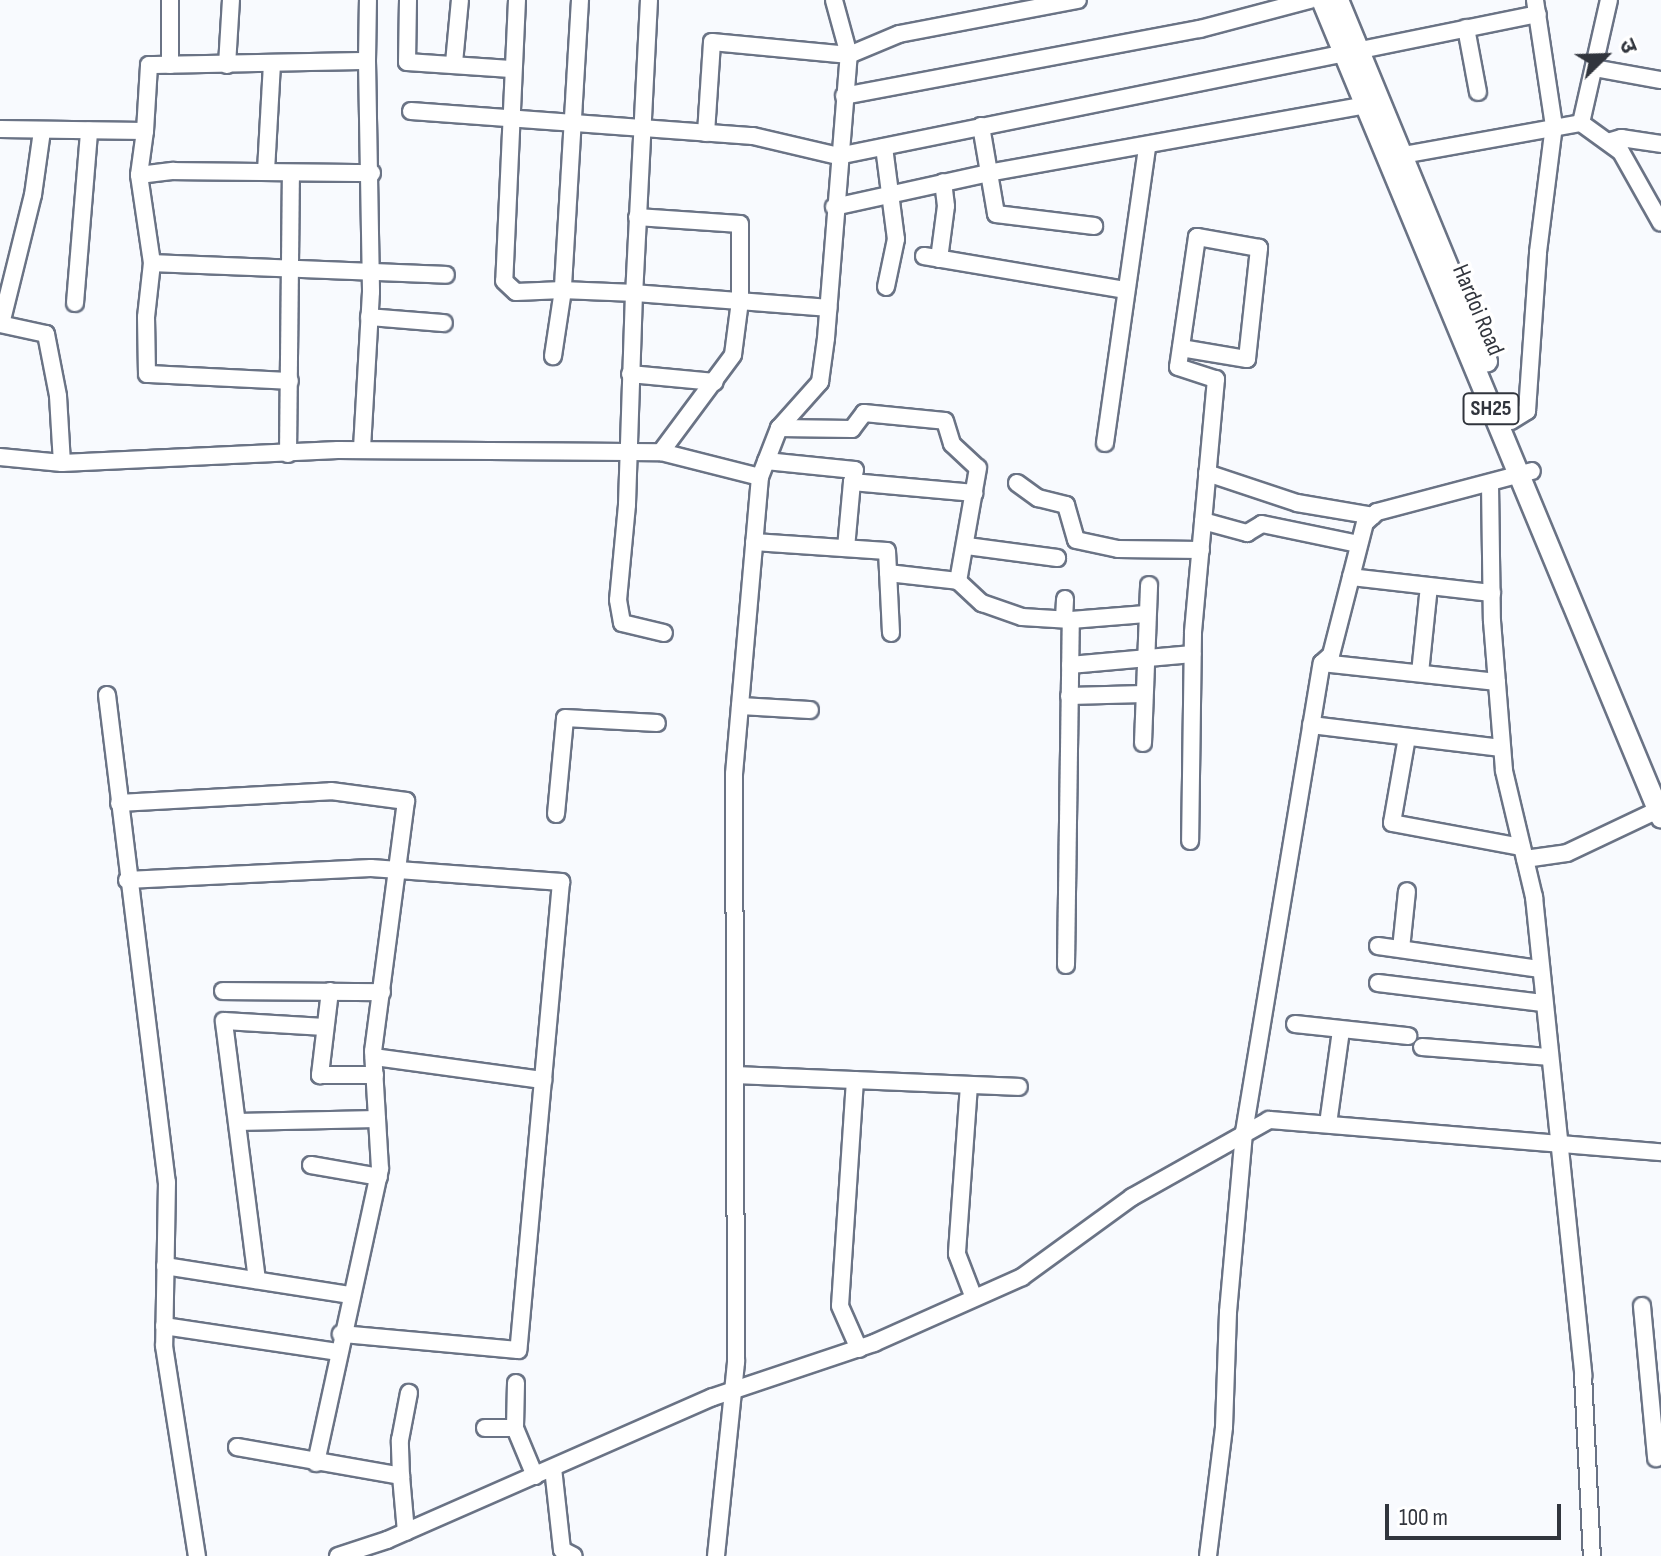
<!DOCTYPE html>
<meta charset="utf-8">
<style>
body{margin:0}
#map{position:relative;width:1661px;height:1556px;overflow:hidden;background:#f8fafe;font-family:"Sofia Sans Condensed","Noto Sans Devanagari",sans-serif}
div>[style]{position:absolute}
.roads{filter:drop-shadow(2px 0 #6a7385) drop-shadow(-2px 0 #6a7385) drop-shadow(0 2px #6a7385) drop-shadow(0 -2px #6a7385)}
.minor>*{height:16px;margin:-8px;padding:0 8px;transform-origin:8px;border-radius:8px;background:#fff}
.major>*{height:20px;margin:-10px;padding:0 10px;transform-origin:10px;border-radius:10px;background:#fff}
span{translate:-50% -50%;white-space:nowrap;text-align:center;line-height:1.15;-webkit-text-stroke:7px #fff;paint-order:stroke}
.shield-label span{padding:2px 6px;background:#fff;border:2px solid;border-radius:6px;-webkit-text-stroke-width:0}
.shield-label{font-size:22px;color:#31353d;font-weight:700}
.street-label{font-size:24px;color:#31353d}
.north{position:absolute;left:1565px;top:16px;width:80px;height:80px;-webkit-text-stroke:6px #fff;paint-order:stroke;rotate:67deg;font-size:22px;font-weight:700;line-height:32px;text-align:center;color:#31353d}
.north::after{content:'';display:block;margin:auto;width:28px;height:36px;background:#31353d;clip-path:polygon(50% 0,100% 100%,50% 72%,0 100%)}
.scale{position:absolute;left:1385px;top:1504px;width:176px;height:36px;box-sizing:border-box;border:4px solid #31353d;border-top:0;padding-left:10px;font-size:24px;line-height:28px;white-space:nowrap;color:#31353d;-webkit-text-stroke:6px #fff;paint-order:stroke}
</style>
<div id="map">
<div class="roads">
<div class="minor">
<div style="left:408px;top:0;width:62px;rotate:90.9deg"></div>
<div style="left:407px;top:62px;width:104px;rotate:3.9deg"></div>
<div style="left:517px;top:0;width:281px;rotate:92.6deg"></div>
<div style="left:504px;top:281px;width:16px;rotate:43deg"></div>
<div style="left:516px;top:292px;width:47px;rotate:-2.4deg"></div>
<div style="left:563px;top:290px;width:67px;rotate:98.6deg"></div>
<div style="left:580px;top:0;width:290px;rotate:93.4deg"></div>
<div style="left:563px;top:290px;width:71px;rotate:2.4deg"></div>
<div style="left:634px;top:293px;width:212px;rotate:91.9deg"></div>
<div style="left:627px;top:505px;width:95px;rotate:95.4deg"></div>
<div style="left:618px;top:600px;width:23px;rotate:80deg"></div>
<div style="left:622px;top:623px;width:43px;rotate:13.4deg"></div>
<div style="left:649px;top:0;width:293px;rotate:92.9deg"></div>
<div style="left:634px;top:293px;width:195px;rotate:4.4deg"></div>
<div style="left:1466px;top:28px;width:65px;rotate:79.4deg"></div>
<div style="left:367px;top:61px;width:61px;rotate:-89.1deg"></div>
<div style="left:454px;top:63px;width:63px;rotate:-84.6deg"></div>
<div style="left:170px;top:65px;width:65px;rotate:-90deg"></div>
<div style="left:227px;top:65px;width:65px;rotate:-86.5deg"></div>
<div style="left:1594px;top:68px;width:68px;rotate:10.2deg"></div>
<div style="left:844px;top:96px;width:362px;rotate:-10.7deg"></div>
<div style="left:1200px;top:29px;width:114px;rotate:-14.8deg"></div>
<div style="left:411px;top:111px;width:343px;rotate:4.2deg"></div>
<div style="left:753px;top:136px;width:87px;rotate:13.2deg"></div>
<div style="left:838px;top:156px;width:714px;rotate:-11.47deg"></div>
<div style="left:1581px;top:123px;width:126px;rotate:-77.2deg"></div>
<div style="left:981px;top:126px;width:89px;rotate:80.3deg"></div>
<div style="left:996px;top:214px;width:99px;rotate:7deg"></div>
<div style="left:0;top:129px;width:145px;rotate:0.8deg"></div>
<div style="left:145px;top:131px;width:66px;rotate:-86.5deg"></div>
<div style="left:149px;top:65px;width:218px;rotate:-1.1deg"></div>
<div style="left:367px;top:61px;width:231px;rotate:89deg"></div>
<div style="left:371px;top:292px;width:158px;rotate:93.3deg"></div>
<div style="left:145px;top:131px;width:44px;rotate:97.8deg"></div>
<div style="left:139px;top:175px;width:89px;rotate:81.6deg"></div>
<div style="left:152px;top:263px;width:54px;rotate:96.3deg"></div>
<div style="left:146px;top:317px;width:57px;rotate:89deg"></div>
<div style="left:147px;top:374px;width:143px;rotate:2.8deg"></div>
<div style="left:706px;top:133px;width:91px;rotate:-86.2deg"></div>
<div style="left:712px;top:42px;width:138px;rotate:5.4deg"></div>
<div style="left:849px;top:55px;width:54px;rotate:-22.8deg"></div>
<div style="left:899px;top:34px;width:182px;rotate:-10.8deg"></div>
<div style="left:1608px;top:142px;width:14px;rotate:-17deg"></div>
<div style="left:1621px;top:138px;width:40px;rotate:8.5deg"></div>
<div style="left:884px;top:147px;width:93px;rotate:82.6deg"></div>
<div style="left:896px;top:239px;width:49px;rotate:101.8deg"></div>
<div style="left:1392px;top:157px;width:192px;rotate:-10.2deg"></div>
<div style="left:1581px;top:123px;width:49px;rotate:35.9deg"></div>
<div style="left:1621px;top:152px;width:81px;rotate:60.6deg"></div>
<div style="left:266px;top:171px;width:106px;rotate:-86.8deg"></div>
<div style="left:139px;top:175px;width:35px;rotate:-7deg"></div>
<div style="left:174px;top:171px;width:198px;rotate:0.6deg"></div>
<div style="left:834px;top:207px;width:158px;rotate:-12.4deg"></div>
<div style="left:988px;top:173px;width:383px;rotate:-10.2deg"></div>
<div style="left:637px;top:217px;width:103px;rotate:3.9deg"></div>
<div style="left:740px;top:224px;width:77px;rotate:90deg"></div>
<div style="left:740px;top:301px;width:54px;rotate:97.4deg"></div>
<div style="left:733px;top:355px;width:121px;rotate:126.6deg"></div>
<div style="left:924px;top:256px;width:205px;rotate:9.6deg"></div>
<div style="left:939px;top:259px;width:53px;rotate:-82.5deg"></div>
<div style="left:946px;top:206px;width:24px;rotate:-97deg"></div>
<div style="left:152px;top:263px;width:294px;rotate:2.3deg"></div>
<div style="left:75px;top:303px;width:173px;rotate:-85.3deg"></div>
<div style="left:369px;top:317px;width:75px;rotate:4.6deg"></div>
<div style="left:0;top:324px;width:47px;rotate:12.3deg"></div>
<div style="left:46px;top:334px;width:63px;rotate:79deg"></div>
<div style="left:58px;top:396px;width:67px;rotate:86.6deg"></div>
<div style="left:1px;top:324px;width:133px;rotate:-76.1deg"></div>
<div style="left:33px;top:195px;width:65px;rotate:-82deg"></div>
<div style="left:1181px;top:348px;width:67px;rotate:9.5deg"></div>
<div style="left:1247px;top:359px;width:112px;rotate:-83.8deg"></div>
<div style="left:1259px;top:248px;width:63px;rotate:-169.9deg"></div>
<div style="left:1197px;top:237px;width:131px;rotate:98.3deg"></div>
<div style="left:1178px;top:367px;width:40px;rotate:18deg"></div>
<div style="left:1216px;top:379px;width:255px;rotate:95.2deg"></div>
<div style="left:1193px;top:633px;width:208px;rotate:90.8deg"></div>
<div style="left:630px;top:374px;width:85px;rotate:5.4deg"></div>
<div style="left:1511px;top:421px;width:19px;rotate:-32deg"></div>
<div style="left:1527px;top:411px;width:159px;rotate:-86deg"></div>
<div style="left:1538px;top:252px;width:127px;rotate:-82.8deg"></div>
<div style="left:1554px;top:126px;width:127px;rotate:-98.6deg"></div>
<div style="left:779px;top:428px;width:73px;rotate:0.8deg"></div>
<div style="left:852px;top:429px;width:20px;rotate:-53deg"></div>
<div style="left:864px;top:413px;width:81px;rotate:5.6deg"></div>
<div style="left:945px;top:421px;width:24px;rotate:73deg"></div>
<div style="left:952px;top:444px;width:35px;rotate:43deg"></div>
<div style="left:978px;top:468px;width:115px;rotate:100deg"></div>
<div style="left:1105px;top:443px;width:299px;rotate:-81.9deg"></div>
<div style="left:288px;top:454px;width:280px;rotate:-89.4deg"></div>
<div style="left:0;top:457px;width:62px;rotate:5.5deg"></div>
<div style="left:62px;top:463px;width:276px;rotate:-2.7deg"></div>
<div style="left:338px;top:450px;width:323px;rotate:0.4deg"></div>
<div style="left:661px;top:452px;width:102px;rotate:14.2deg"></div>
<div style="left:766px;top:461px;width:89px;rotate:5.8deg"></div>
<div style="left:855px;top:470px;width:12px;rotate:104deg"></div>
<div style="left:852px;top:482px;width:123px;rotate:5.1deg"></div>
<div style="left:1207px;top:473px;width:95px;rotate:18.4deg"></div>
<div style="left:1297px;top:503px;width:77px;rotate:9.7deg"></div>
<div style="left:1017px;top:483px;width:26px;rotate:36deg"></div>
<div style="left:1038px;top:498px;width:29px;rotate:14deg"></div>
<div style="left:1066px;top:505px;width:36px;rotate:74deg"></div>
<div style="left:1076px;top:540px;width:43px;rotate:12.1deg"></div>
<div style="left:1118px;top:549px;width:83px;rotate:0.7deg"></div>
<div style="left:1490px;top:484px;width:137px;rotate:89.2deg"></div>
<div style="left:1492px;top:621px;width:150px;rotate:85.4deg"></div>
<div style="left:1504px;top:771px;width:130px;rotate:76.6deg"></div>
<div style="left:1534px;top:897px;width:481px;rotate:84.1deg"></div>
<div style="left:1583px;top:1375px;width:181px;rotate:87.2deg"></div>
<div style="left:1203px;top:521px;width:46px;rotate:15.3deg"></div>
<div style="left:1247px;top:533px;width:17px;rotate:-31deg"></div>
<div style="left:1262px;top:524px;width:99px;rotate:11.7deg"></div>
<div style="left:754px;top:542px;width:133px;rotate:3.9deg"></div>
<div style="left:887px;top:551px;width:82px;rotate:87.2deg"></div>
<div style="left:967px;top:546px;width:91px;rotate:7.6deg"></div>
<div style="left:846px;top:548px;width:66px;rotate:-84.8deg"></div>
<div style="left:888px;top:573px;width:70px;rotate:6.5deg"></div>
<div style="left:958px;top:581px;width:33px;rotate:43deg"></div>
<div style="left:982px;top:603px;width:42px;rotate:19.3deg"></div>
<div style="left:1022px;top:617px;width:49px;rotate:3.5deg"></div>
<div style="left:1071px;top:620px;width:75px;rotate:-4.6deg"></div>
<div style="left:1351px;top:577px;width:142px;rotate:6.5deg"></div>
<div style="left:1064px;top:619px;width:20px;rotate:-87deg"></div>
<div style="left:1322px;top:663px;width:176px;rotate:6.2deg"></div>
<div style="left:1070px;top:665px;width:123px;rotate:-5.1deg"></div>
<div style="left:1420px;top:673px;width:87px;rotate:-84.1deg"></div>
<div style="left:107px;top:695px;width:491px;rotate:83deg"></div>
<div style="left:167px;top:1182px;width:164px;rotate:91deg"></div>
<div style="left:164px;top:1346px;width:213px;rotate:81.1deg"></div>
<div style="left:1069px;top:696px;width:75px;rotate:-1.5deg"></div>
<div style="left:740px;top:706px;width:70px;rotate:3.3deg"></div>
<div style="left:1311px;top:725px;width:192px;rotate:6.9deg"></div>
<div style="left:1407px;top:737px;width:87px;rotate:99.9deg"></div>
<div style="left:1392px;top:823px;width:132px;rotate:10.5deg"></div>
<div style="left:1143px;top:743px;width:158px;rotate:-87.8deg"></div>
<div style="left:119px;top:803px;width:212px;rotate:-3.2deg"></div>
<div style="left:331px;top:791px;width:76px;rotate:7.6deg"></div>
<div style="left:406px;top:801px;width:252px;rotate:97.5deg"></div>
<div style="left:373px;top:1051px;width:118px;rotate:86.6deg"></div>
<div style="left:380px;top:1169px;width:301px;rotate:102.3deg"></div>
<div style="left:556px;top:814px;width:96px;rotate:-84.6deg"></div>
<div style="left:565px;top:718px;width:92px;rotate:3.1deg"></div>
<div style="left:1525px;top:859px;width:42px;rotate:-8.1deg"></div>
<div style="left:1567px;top:853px;width:101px;rotate:-25.3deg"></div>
<div style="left:127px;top:880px;width:244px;rotate:-2.8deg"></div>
<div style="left:371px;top:868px;width:191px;rotate:4.2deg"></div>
<div style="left:561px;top:882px;width:470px;rotate:95.2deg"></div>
<div style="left:518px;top:1350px;width:178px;rotate:-174.8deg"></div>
<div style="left:1378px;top:946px;width:164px;rotate:8.1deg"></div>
<div style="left:1401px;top:949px;width:58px;rotate:-84.1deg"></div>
<div style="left:1066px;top:965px;width:345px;rotate:-89.2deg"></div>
<div style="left:1378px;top:983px;width:166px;rotate:6.9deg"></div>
<div style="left:223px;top:991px;width:159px;rotate:0.4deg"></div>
<div style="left:330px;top:991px;width:85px;rotate:96.8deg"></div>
<div style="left:320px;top:1075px;width:55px"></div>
<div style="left:1295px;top:1024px;width:114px;rotate:6.1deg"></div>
<div style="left:1422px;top:1047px;width:126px;rotate:4.5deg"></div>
<div style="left:374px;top:1057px;width:171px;rotate:7.8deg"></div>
<div style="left:737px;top:1075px;width:282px;rotate:2.4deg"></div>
<div style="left:855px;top:1080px;width:226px;rotate:93.8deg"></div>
<div style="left:840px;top:1306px;width:47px;rotate:66.2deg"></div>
<div style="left:969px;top:1085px;width:169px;rotate:94.1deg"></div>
<div style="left:957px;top:1254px;width:47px;rotate:68.9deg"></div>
<div style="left:237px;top:1122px;width:140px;rotate:-1.2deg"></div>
<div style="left:1328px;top:1124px;width:95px;rotate:-82.1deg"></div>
<div style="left:311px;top:1165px;width:69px;rotate:10deg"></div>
<div style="left:165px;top:1266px;width:188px;rotate:8.9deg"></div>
<div style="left:257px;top:1280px;width:261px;rotate:-97.3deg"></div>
<div style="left:224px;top:1021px;width:101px;rotate:3.4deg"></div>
<div style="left:1642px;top:1306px;width:153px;rotate:84.7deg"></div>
<div style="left:164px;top:1326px;width:175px;rotate:8.5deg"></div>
<div style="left:516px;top:1383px;width:45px;rotate:91.3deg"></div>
<div style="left:515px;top:1428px;width:52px;rotate:67.4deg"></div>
<div style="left:485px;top:1428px;width:30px"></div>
<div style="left:237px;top:1447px;width:167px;rotate:10deg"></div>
<div style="left:401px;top:1476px;width:56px;rotate:84.9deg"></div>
<div style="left:553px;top:1468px;width:82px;rotate:83.7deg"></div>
<div style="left:562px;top:1550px;width:13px;rotate:27deg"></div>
<div style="left:401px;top:1476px;width:36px;rotate:-92deg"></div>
<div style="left:400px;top:1440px;width:48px;rotate:-79.2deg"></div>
<div style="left:338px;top:1556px;width:52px;rotate:-18.1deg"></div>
<div style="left:387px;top:1540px;width:356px;rotate:-23.7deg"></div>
<div style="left:713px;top:1397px;width:170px;rotate:-18.5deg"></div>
<div style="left:874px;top:1343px;width:162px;rotate:-24deg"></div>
<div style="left:1022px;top:1277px;width:136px;rotate:-36deg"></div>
<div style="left:1132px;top:1197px;width:157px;rotate:-29.3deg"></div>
<div style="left:1269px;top:1120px;width:393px;rotate:4.7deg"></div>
<div style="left:716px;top:1556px;width:195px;rotate:-84.1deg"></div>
<div style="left:736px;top:1362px;width:588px;rotate:-90.19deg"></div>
<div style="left:734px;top:774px;width:298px;rotate:-85deg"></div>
<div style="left:760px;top:477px;width:53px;rotate:-68.8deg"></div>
<div style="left:779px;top:428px;width:62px;rotate:-48.3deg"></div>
<div style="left:820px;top:382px;width:44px;rotate:-82.2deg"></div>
<div style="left:826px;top:338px;width:284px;rotate:-85.4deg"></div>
<div style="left:849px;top:55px;width:57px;rotate:-105.3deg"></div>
<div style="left:1208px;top:1556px;width:130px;rotate:-82.9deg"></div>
<div style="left:1224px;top:1427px;width:115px;rotate:-88deg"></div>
<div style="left:1228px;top:1312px;width:181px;rotate:-84.9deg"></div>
<div style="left:1244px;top:1132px;width:475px;rotate:-80.6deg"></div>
<div style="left:1322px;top:663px;width:12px;rotate:-42deg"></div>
<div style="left:1331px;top:655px;width:136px;rotate:-75.6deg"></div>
<div style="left:1365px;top:523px;width:16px;rotate:-43deg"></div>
<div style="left:1377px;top:512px;width:160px;rotate:-14.8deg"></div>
</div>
<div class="major">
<div style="left:1322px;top:0;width:885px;rotate:67.46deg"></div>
<div style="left:1338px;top:0;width:391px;rotate:67.6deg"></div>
</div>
</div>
<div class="shield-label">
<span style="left:1491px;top:409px">SH25</span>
</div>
<div class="street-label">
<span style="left:1478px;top:310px;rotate:67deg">Hardoi Road</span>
</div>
<div class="north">उ</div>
<div class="scale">100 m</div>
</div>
